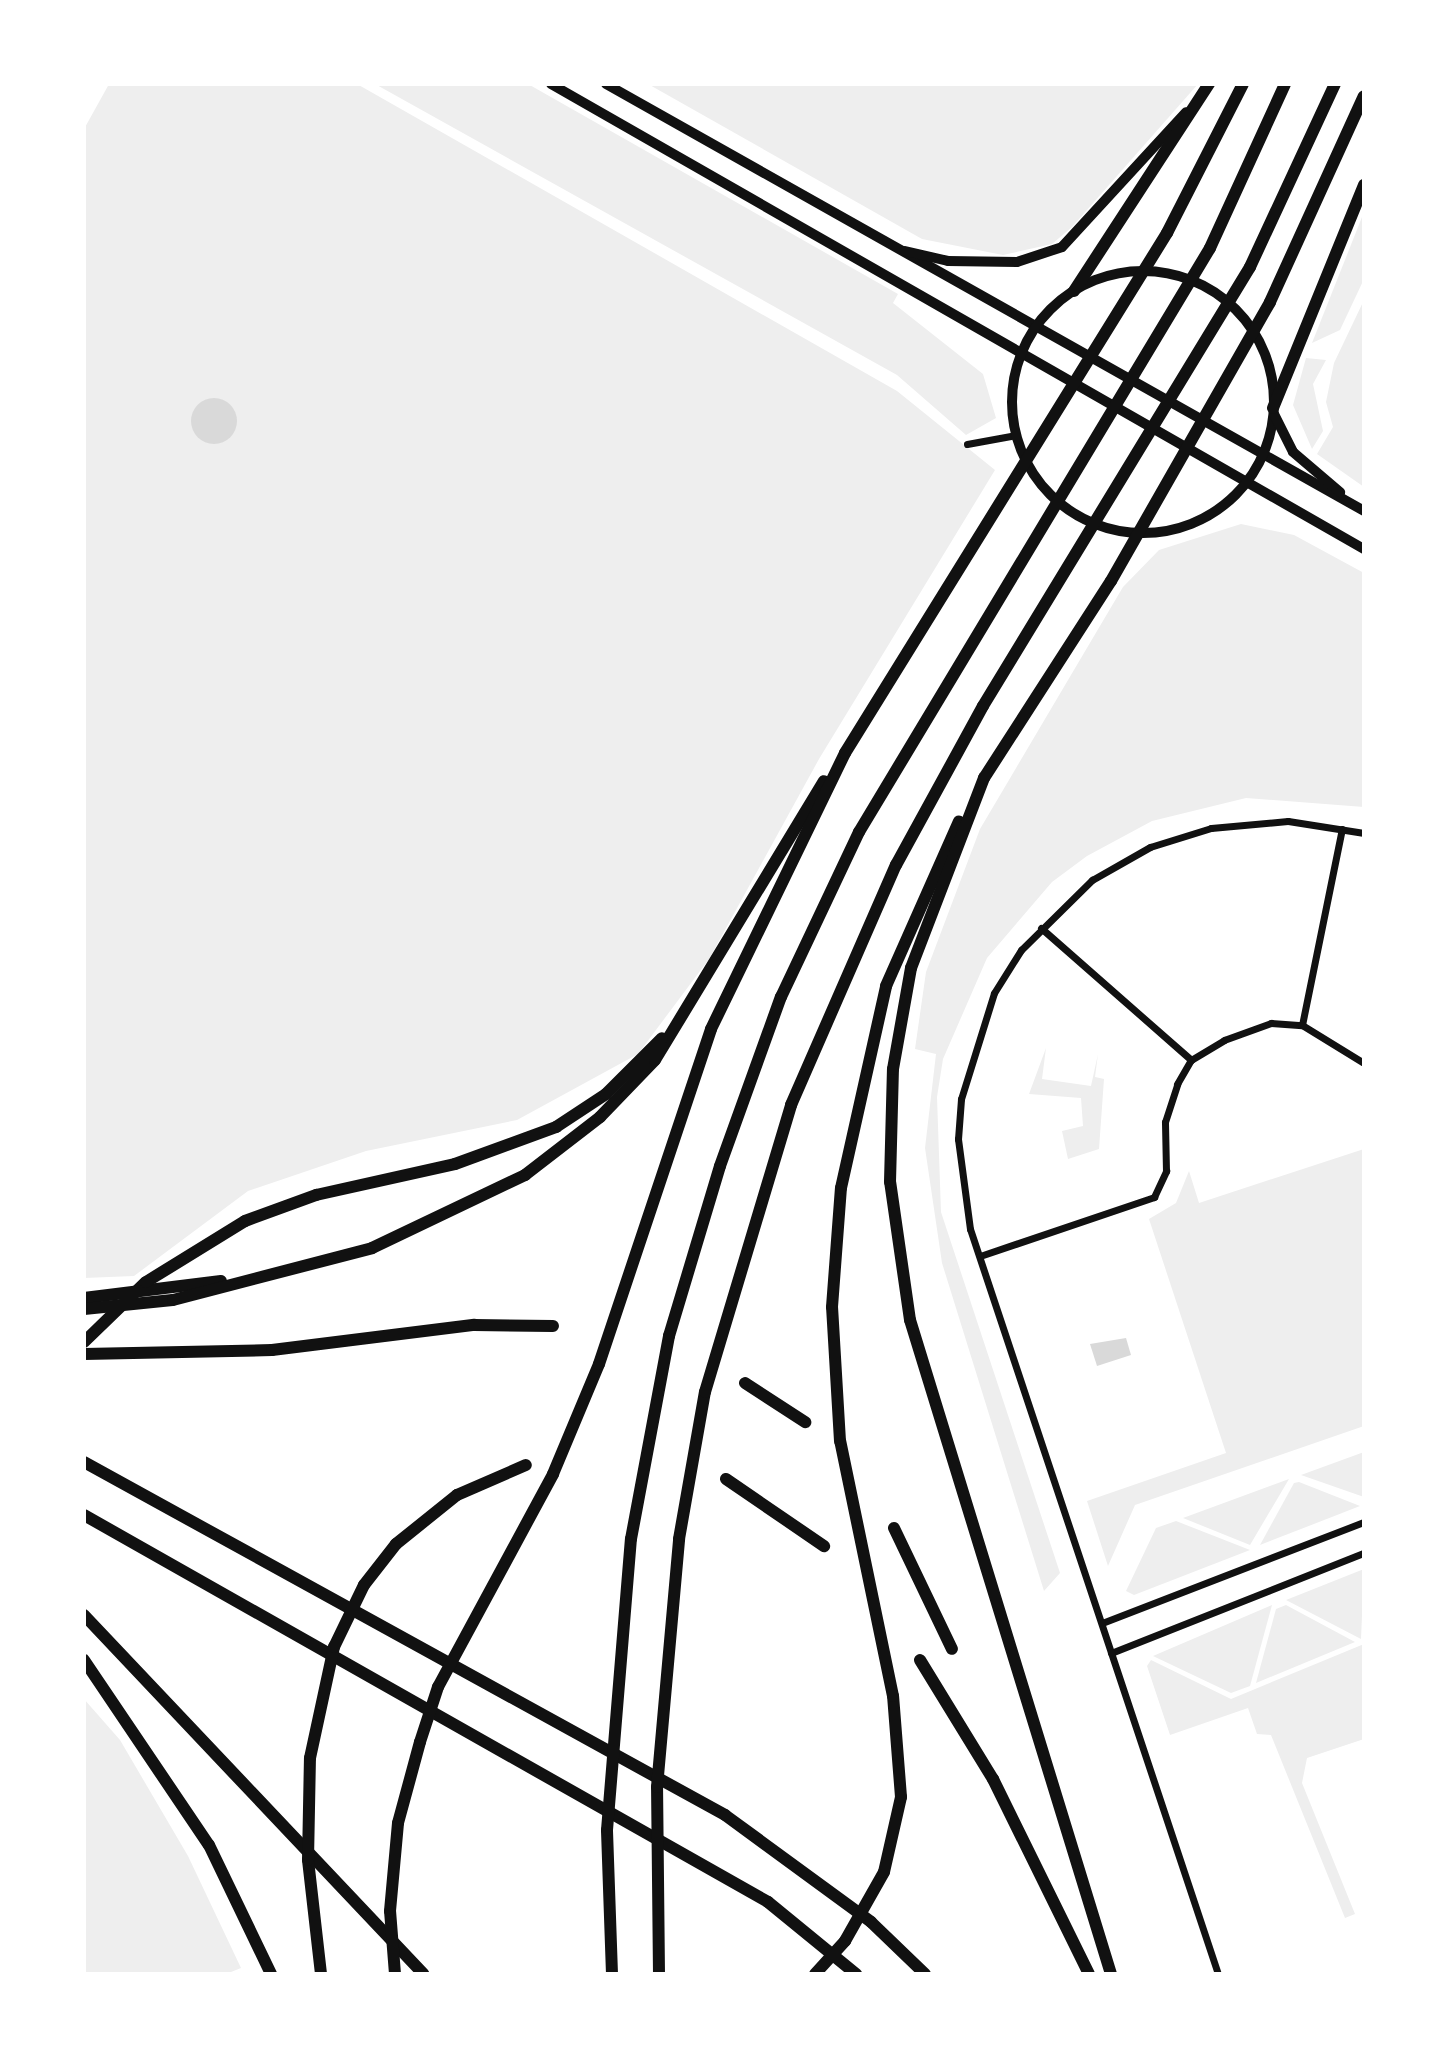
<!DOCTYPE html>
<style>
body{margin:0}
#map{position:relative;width:1448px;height:2058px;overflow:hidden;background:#fff;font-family:"DejaVu Sans",sans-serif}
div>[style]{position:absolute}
.green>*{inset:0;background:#eee}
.water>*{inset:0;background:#d9d9d9}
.round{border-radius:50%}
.minor>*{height:7px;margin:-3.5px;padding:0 3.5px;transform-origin:3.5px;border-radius:3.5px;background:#111}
.primary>*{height:10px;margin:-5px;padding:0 5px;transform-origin:5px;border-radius:5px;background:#111}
.primary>.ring{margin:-5px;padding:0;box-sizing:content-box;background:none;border:10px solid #111;border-radius:50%}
.motorway>*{height:12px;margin:-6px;padding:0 6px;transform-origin:6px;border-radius:6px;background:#111}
span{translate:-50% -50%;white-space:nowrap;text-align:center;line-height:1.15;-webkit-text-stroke:8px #fff;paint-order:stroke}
.frame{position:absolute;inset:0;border:86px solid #fff;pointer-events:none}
</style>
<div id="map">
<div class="green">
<div style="clip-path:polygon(109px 84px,357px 84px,897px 391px,995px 470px,819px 759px,709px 959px,638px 1054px,517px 1120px,366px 1151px,248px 1191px,134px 1276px,84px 1278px,84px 129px)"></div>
<div style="clip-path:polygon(375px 84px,528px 84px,898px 294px,893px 303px,983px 374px,996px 418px,966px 435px,897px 375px)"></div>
<div style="clip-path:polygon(648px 84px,1198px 84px,1072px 227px,1052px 244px,1003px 255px,922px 239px)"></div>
<div style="clip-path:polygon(1364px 212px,1364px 279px,1340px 330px,1312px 343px)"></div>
<div style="clip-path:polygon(1364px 300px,1364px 487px,1317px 454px,1333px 427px,1326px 402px,1334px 363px)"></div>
<div style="clip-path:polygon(1306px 358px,1326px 360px,1313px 384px,1323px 431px,1312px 449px,1293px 405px)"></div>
<div style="clip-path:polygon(1241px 524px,1294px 535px,1364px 573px,1364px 807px,1246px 798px,1152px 821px,1087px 856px,1052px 882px,987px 958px,943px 1059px,937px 1097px,941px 1212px,1060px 1573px,1044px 1591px,942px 1263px,925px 1148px,936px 1054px,915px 1049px,926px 972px,980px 829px,1123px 587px,1159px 550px)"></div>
<div style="clip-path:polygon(1046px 1048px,1042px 1079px,1091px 1086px,1098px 1054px,1095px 1077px,1104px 1079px,1099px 1149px,1068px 1159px,1062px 1131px,1083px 1126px,1081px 1098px,1029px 1094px)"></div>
<div style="clip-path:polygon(1364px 1149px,1364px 1426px,1135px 1505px,1108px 1566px,1087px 1501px,1226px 1453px,1149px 1219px,1176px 1203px,1189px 1171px,1199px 1203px)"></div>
<div style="clip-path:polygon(1364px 1452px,1364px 1497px,1301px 1475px)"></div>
<div style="clip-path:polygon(1289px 1479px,1250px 1545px,1183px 1518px)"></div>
<div style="clip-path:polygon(1299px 1482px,1360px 1506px,1260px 1545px,1294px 1483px)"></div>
<div style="clip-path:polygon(1176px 1521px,1250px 1550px,1134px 1595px,1126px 1591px,1156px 1528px)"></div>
<div style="clip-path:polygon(1364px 1569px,1361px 1639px,1286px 1600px)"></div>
<div style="clip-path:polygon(1272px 1605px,1250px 1686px,1231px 1693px,1153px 1656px)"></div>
<div style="clip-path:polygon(1286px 1605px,1355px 1642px,1256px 1683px,1276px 1609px)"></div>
<div style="clip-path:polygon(1364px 1644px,1364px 1739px,1307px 1758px,1302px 1783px,1355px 1914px,1345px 1918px,1271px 1735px,1257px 1734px,1248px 1708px,1170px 1735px,1147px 1666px,1151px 1660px,1231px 1699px)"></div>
<div style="clip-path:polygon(84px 1699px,120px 1740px,188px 1856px,241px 1968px,226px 1974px,84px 1974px)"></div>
</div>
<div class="water">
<div class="round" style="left:191px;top:398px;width:46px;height:46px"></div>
<div style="clip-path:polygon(1126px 1338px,1131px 1355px,1097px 1366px,1090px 1344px)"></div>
</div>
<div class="minor">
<div style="left:967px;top:444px;width:50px;rotate:-10.4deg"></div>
<div style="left:1041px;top:928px;width:200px;rotate:41.3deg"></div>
<div style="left:1302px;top:1025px;width:200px;rotate:-78.5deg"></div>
<div style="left:980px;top:1256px;width:184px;rotate:-18.7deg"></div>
<div style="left:1154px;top:1197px;width:29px;rotate:-65deg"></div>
<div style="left:1166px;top:1171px;width:49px;rotate:-91.2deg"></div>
<div style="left:1165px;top:1122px;width:40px;rotate:-72deg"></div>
<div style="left:1177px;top:1084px;width:28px;rotate:-60deg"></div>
<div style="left:1191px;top:1060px;width:39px;rotate:-31deg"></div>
<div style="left:1224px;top:1040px;width:50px;rotate:-19.9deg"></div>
<div style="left:1271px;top:1023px;width:31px;rotate:4deg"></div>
<div style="left:1302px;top:1025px;width:73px;rotate:31.5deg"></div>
<div style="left:1102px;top:1623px;width:281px;rotate:-21.1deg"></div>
<div style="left:1111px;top:1653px;width:272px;rotate:-21.6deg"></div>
<div style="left:1218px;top:1974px;width:785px;rotate:-108.41deg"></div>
<div style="left:970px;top:1229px;width:91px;rotate:-97.6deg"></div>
<div style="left:958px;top:1139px;width:40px;rotate:-85.7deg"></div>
<div style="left:961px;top:1099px;width:111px;rotate:-72.7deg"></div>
<div style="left:994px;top:993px;width:51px;rotate:-57.9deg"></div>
<div style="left:1021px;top:950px;width:100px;rotate:-44.6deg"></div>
<div style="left:1092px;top:880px;width:67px;rotate:-29.6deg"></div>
<div style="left:1150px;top:847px;width:64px;rotate:-17.3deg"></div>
<div style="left:1211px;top:828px;width:77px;rotate:-5.2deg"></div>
<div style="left:1288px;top:821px;width:77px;rotate:9deg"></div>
</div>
<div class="primary">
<div style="left:551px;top:84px;width:937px;rotate:29.77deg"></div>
<div style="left:606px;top:84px;width:870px;rotate:29.39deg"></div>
<div style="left:905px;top:251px;width:44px;rotate:13.1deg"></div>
<div style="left:948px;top:261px;width:69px;rotate:0.8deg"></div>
<div style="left:1017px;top:262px;width:47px;rotate:-18.4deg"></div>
<div style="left:1062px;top:247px;width:183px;rotate:-47.4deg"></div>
<div class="ring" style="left:1012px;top:271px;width:252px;height:252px"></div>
<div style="left:1274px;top:414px;width:42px;rotate:63.4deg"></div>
<div style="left:1293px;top:452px;width:62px;rotate:40.4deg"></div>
</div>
<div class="motorway">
<div style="left:1074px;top:291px;width:247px;rotate:-56.9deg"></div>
<div style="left:1273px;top:408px;width:241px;rotate:-67.8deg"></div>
<div style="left:84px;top:1298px;width:138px;rotate:-7.1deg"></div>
<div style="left:84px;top:1309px;width:89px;rotate:-5.8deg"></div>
<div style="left:173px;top:1300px;width:206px;rotate:-14.6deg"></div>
<div style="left:372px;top:1248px;width:170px;rotate:-25.5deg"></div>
<div style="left:525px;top:1175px;width:95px;rotate:-37.7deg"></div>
<div style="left:600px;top:1117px;width:79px;rotate:-46deg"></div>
<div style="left:655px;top:1060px;width:326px;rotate:-58.8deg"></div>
<div style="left:84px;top:1342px;width:86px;rotate:-44.1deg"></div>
<div style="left:146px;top:1282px;width:116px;rotate:-31.6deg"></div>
<div style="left:245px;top:1221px;width:76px;rotate:-20.1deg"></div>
<div style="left:316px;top:1195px;width:142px;rotate:-12.6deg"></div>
<div style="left:455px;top:1164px;width:108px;rotate:-20.1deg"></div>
<div style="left:556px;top:1127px;width:60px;rotate:-33.4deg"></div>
<div style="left:606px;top:1094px;width:79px;rotate:-45deg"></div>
<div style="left:84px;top:1354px;width:188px;rotate:-1.2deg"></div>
<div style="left:272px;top:1350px;width:204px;rotate:-7.1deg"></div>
<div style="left:474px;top:1325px;width:79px;rotate:0.7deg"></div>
<div style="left:745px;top:1383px;width:72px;rotate:33deg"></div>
<div style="left:84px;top:1462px;width:732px;rotate:28.84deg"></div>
<div style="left:725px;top:1815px;width:181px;rotate:36.2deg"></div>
<div style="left:871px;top:1922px;width:75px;rotate:43.9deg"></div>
<div style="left:726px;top:1479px;width:119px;rotate:34.4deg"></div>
<div style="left:84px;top:1515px;width:786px;rotate:29.5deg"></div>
<div style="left:768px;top:1902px;width:114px;rotate:39.3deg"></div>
<div style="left:894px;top:1528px;width:134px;rotate:64.4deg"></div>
<div style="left:84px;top:1615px;width:494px;rotate:46.6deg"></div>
<div style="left:84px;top:1660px;width:223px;rotate:56deg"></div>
<div style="left:209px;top:1845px;width:143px;rotate:64.3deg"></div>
<div style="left:920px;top:1660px;width:140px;rotate:58.5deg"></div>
<div style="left:993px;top:1779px;width:217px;rotate:63.8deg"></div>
<div style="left:321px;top:1974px;width:115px;rotate:-96.5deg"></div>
<div style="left:308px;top:1860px;width:102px;rotate:-88.9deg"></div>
<div style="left:310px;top:1758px;width:114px;rotate:-77.8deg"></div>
<div style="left:334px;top:1647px;width:69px;rotate:-64.2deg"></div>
<div style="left:364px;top:1585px;width:52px;rotate:-52deg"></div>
<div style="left:396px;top:1544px;width:78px;rotate:-38.8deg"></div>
<div style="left:457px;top:1495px;width:75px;rotate:-23.5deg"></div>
<div style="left:395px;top:1974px;width:63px;rotate:-94.5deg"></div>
<div style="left:390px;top:1911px;width:88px;rotate:-84.8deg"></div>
<div style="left:398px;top:1823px;width:84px;rotate:-74.8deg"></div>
<div style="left:420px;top:1742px;width:58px;rotate:-71.9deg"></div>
<div style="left:438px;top:1687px;width:242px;rotate:-61.6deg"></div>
<div style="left:553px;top:1474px;width:119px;rotate:-67.3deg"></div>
<div style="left:599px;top:1364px;width:353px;rotate:-71.5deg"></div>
<div style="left:711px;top:1029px;width:307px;rotate:-64.1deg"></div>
<div style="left:845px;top:753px;width:612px;rotate:-58.23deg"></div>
<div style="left:1167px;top:233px;width:167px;rotate:-63deg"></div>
<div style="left:612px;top:1974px;width:144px;rotate:-92deg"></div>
<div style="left:607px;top:1830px;width:292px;rotate:-85.3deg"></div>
<div style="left:631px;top:1539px;width:207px;rotate:-79.4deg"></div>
<div style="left:669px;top:1336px;width:177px;rotate:-73.3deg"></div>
<div style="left:720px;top:1166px;width:180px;rotate:-70.2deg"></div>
<div style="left:781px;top:997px;width:183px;rotate:-64.7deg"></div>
<div style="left:859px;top:832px;width:681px;rotate:-58.99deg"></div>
<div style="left:1210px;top:248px;width:180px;rotate:-65.4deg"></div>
<div style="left:659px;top:1974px;width:187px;rotate:-90.6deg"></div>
<div style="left:657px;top:1787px;width:249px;rotate:-84.9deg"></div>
<div style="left:679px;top:1539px;width:149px;rotate:-80deg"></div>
<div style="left:705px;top:1392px;width:300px;rotate:-73.3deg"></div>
<div style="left:791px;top:1105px;width:262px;rotate:-66.4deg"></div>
<div style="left:896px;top:865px;width:181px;rotate:-61.3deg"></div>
<div style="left:983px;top:706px;width:514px;rotate:-58.69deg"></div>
<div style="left:1250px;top:267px;width:202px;rotate:-65.1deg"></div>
<div style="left:815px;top:1974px;width:45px;rotate:-47.7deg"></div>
<div style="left:845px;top:1941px;width:79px;rotate:-60.5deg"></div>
<div style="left:884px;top:1872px;width:77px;rotate:-77.2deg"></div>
<div style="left:901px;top:1797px;width:101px;rotate:-94.5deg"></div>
<div style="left:893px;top:1696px;width:260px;rotate:-101.7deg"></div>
<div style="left:840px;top:1441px;width:134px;rotate:-93.4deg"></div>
<div style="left:832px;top:1307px;width:119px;rotate:-85.7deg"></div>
<div style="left:841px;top:1188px;width:207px;rotate:-77.4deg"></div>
<div style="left:886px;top:986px;width:180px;rotate:-66.1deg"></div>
<div style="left:1111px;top:1974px;width:684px;rotate:-107.08deg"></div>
<div style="left:910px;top:1320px;width:139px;rotate:-98.2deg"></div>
<div style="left:890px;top:1182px;width:113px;rotate:-88.5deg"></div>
<div style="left:893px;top:1069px;width:103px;rotate:-79.9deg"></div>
<div style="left:911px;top:968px;width:204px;rotate:-69deg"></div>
<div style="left:984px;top:778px;width:234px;rotate:-57.2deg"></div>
<div style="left:1111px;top:581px;width:321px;rotate:-60.3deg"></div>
<div style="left:1270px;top:302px;width:226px;rotate:-65.5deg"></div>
</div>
<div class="frame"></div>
</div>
